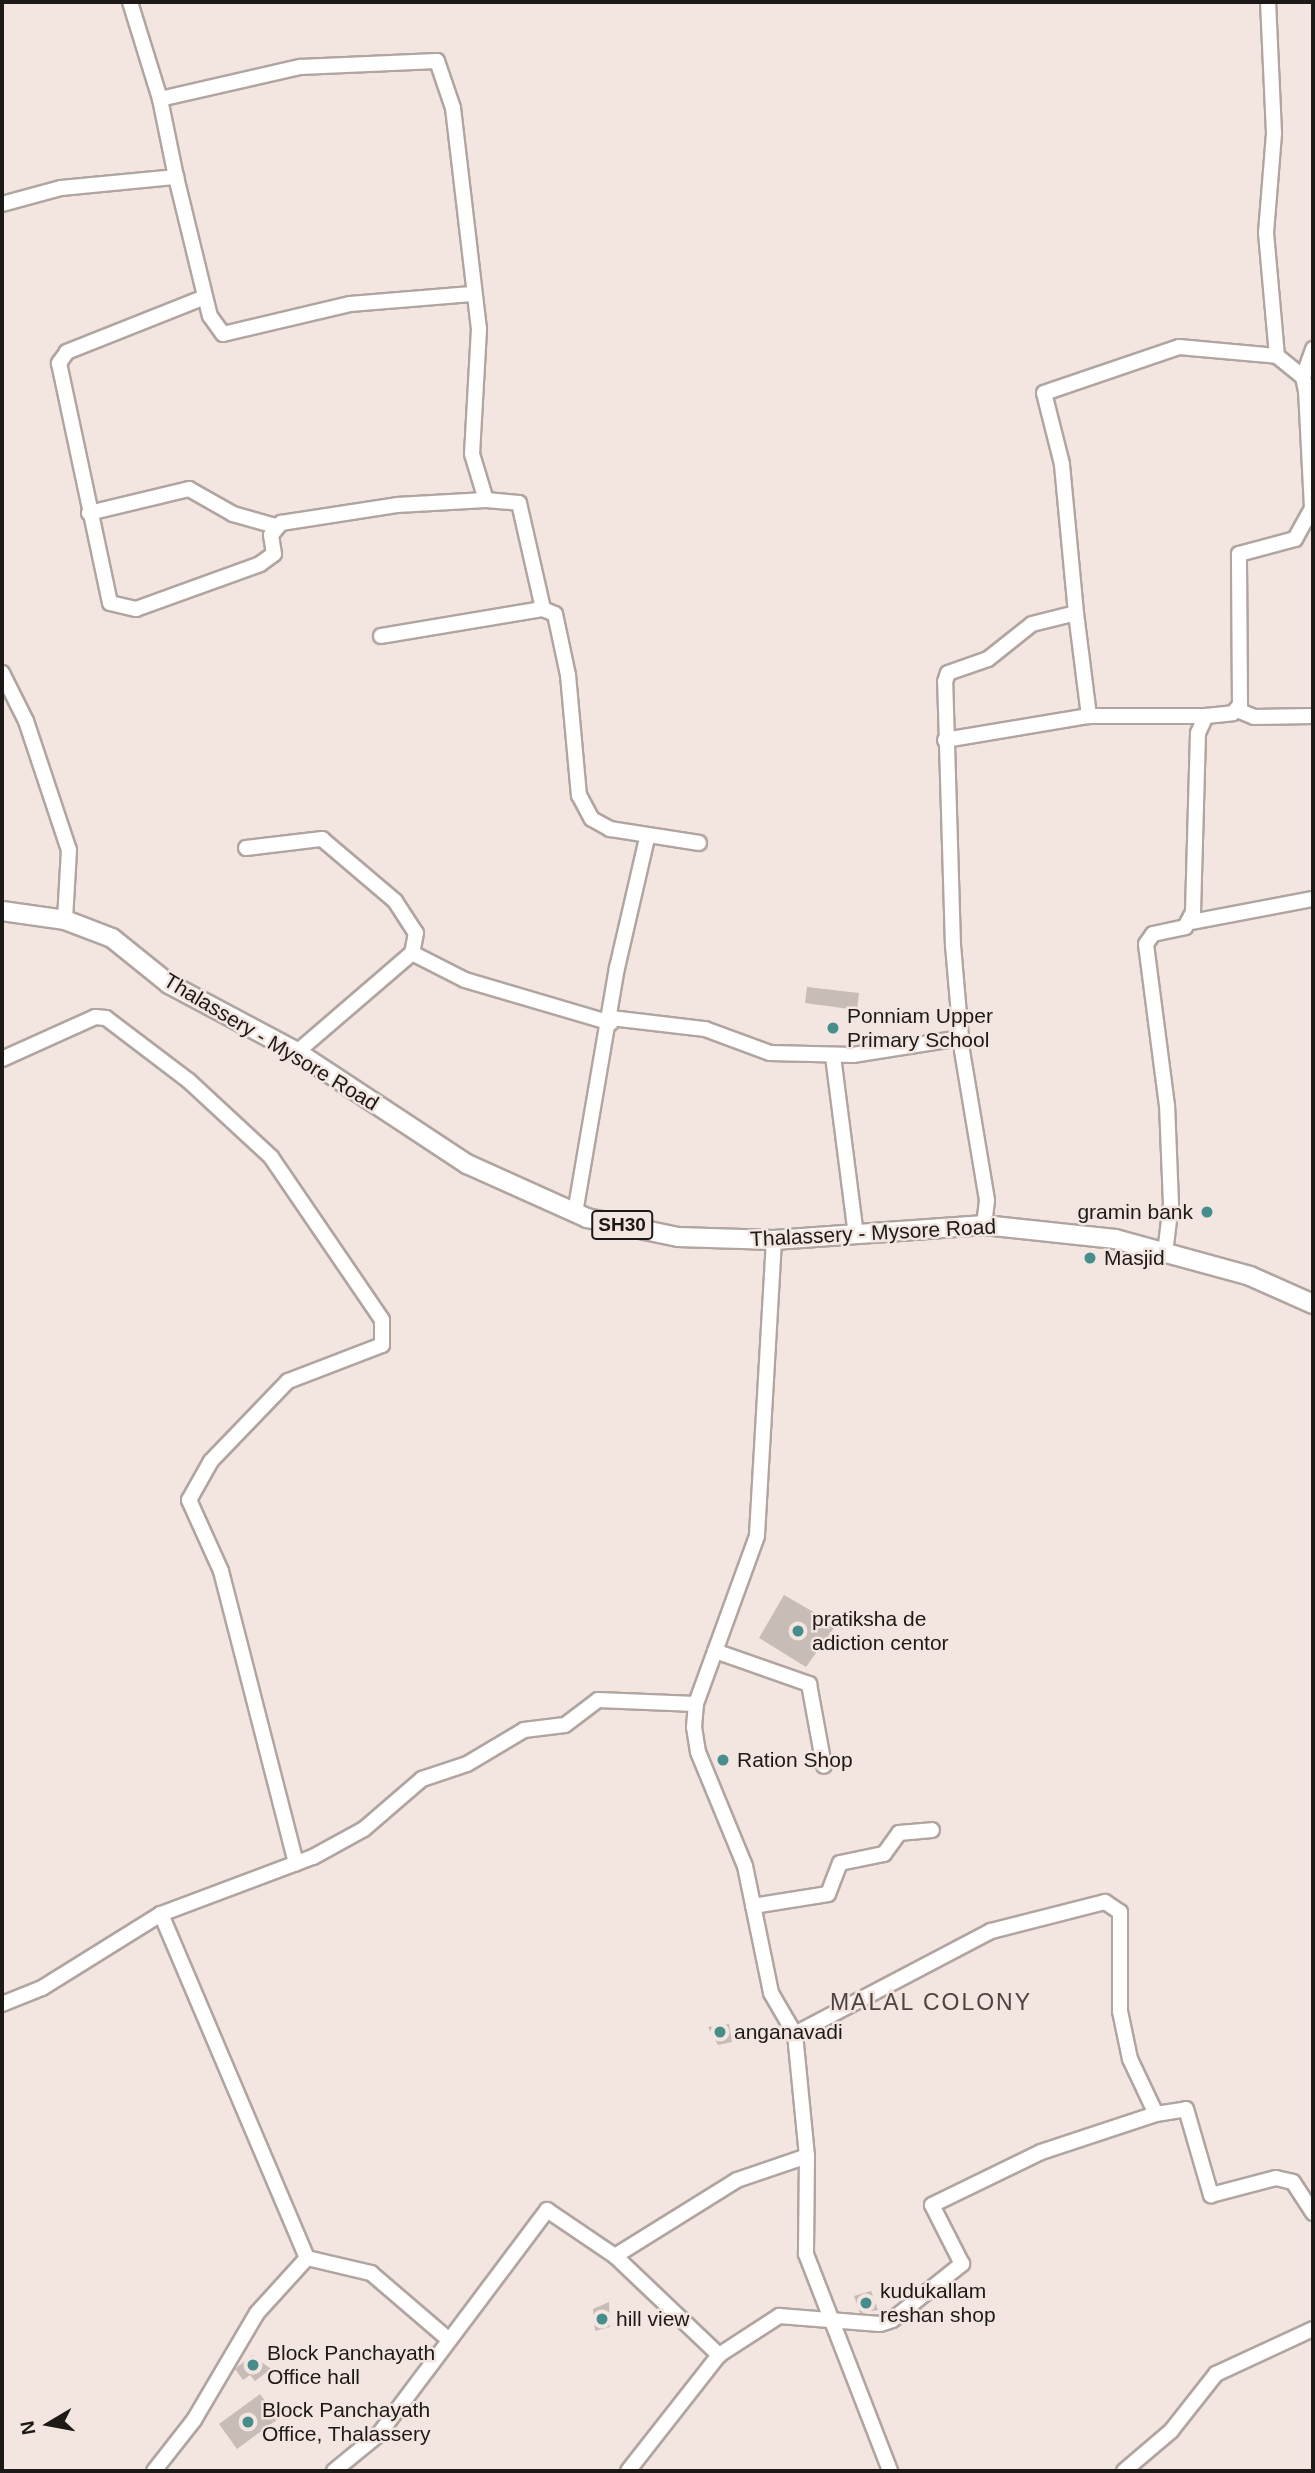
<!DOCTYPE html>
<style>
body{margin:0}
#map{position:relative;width:1315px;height:2473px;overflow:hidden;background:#f3e6e0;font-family:Helvetica,sans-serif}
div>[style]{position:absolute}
.building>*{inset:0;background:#c8bcb7}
.roads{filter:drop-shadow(2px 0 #b1a5a0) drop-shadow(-2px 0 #b1a5a0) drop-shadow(0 2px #b1a5a0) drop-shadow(0 -2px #b1a5a0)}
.minor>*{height:14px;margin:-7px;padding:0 7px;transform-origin:7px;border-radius:7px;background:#fff}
.major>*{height:18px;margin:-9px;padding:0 9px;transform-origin:9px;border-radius:9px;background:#fff}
.dots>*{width:19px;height:19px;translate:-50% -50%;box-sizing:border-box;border:4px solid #f3e6e0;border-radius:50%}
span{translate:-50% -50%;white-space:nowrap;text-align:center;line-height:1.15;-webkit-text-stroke:5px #f3e6e0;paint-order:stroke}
.shield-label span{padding:2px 5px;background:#f3e6e0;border:2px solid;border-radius:5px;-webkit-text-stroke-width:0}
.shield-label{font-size:19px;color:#1d1917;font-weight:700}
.poi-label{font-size:21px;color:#1d1917}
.left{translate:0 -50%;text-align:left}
.right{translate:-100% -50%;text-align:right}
.street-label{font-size:21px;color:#1d1917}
.neighbourhood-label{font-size:23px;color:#4e443f;letter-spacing:2px}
.frame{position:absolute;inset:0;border:4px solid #1d1917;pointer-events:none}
.north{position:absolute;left:14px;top:2389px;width:70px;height:70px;-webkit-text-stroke:5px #f3e6e0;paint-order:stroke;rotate:260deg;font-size:19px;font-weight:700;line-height:28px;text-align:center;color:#1d1917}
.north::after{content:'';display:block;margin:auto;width:24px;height:32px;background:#1d1917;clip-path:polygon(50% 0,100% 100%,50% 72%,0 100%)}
</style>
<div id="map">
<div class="building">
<div style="clip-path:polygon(807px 987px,859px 993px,857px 1010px,805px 1003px)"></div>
<div style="clip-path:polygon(784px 1595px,836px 1625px,806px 1667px,759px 1638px)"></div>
<div style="clip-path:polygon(729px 2024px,732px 2042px,718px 2045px,708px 2027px)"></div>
<div style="clip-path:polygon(871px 2291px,878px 2310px,860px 2313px,854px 2296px)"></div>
<div style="clip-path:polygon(609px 2302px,610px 2327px,595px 2331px,593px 2309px)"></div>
<div style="clip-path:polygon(252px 2355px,271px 2369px,255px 2381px,250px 2375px,243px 2380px,235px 2369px)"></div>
<div style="clip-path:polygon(260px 2394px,278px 2419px,237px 2449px,219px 2424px)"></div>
</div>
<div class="roads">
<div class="minor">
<div style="left:130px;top:2px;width:102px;rotate:72.8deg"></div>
<div style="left:160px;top:99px;width:144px;rotate:-12.9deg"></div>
<div style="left:300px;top:67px;width:137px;rotate:-2.5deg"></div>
<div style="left:437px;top:61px;width:50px;rotate:71.2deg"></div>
<div style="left:453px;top:108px;width:223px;rotate:83.3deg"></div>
<div style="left:479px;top:329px;width:125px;rotate:93.2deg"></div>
<div style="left:472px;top:454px;width:48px;rotate:73.1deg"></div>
<div style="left:486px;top:500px;width:33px;rotate:5deg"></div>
<div style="left:519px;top:503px;width:109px;rotate:77.2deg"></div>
<div style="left:543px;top:609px;width:13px;rotate:23deg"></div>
<div style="left:555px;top:614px;width:62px;rotate:78deg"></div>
<div style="left:568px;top:675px;width:121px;rotate:84.8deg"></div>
<div style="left:579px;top:795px;width:27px;rotate:62deg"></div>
<div style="left:592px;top:819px;width:21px;rotate:29deg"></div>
<div style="left:610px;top:829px;width:90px;rotate:8.9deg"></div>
<div style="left:160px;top:99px;width:80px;rotate:78.4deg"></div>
<div style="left:2px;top:204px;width:61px;rotate:-15.2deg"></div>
<div style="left:61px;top:188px;width:116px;rotate:-5.5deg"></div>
<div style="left:176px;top:177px;width:143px;rotate:76.3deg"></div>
<div style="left:210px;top:316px;width:22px;rotate:54deg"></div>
<div style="left:223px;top:334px;width:130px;rotate:-13.3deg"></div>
<div style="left:350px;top:304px;width:122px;rotate:-4.7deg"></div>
<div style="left:205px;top:297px;width:149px;rotate:158.3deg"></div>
<div style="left:67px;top:352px;width:14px;rotate:126deg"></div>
<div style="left:59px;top:363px;width:245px;rotate:78deg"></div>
<div style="left:110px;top:603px;width:27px;rotate:13deg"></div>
<div style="left:136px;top:609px;width:132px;rotate:-19.9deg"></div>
<div style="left:260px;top:564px;width:17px;rotate:-36deg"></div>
<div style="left:274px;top:554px;width:19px;rotate:-99deg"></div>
<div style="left:271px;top:535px;width:16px;rotate:-50deg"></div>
<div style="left:281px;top:523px;width:117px;rotate:-8.8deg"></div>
<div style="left:397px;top:505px;width:89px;rotate:-3.2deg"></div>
<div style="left:1303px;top:377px;width:30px;rotate:-70deg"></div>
<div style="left:89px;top:513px;width:103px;rotate:-13.5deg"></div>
<div style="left:189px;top:489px;width:51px;rotate:29.6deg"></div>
<div style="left:233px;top:514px;width:44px;rotate:15.9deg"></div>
<div style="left:1076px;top:613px;width:104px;rotate:82.8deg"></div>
<div style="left:381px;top:636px;width:164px;rotate:-9.5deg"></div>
<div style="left:2px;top:673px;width:54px;rotate:63.4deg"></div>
<div style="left:26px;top:721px;width:136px;rotate:71.6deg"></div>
<div style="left:69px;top:850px;width:70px;rotate:93.3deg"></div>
<div style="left:1237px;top:710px;width:18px;rotate:22deg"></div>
<div style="left:1254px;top:717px;width:59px;rotate:-1deg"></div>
<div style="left:945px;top:740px;width:146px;rotate:-9.5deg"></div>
<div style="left:1089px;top:716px;width:117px"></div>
<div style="left:246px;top:848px;width:77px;rotate:-6.8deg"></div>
<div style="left:322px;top:839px;width:96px;rotate:40.3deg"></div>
<div style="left:395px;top:901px;width:38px;rotate:57deg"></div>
<div style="left:416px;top:933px;width:20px;rotate:101deg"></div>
<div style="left:1191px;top:922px;width:124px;rotate:-10.7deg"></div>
<div style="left:611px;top:1018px;width:95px;rotate:6.7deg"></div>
<div style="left:705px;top:1029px;width:69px;rotate:20.3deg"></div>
<div style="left:770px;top:1053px;width:83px;rotate:1.4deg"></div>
<div style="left:853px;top:1055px;width:108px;rotate:-9deg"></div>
<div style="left:297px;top:1052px;width:152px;rotate:-40.7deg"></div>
<div style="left:412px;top:953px;width:59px;rotate:27deg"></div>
<div style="left:465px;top:980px;width:152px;rotate:16.4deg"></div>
<div style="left:833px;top:1056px;width:180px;rotate:82.7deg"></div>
<div style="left:2px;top:1059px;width:102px;rotate:-24.3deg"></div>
<div style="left:95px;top:1017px;width:11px;rotate:5deg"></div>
<div style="left:106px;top:1018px;width:104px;rotate:37.2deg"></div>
<div style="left:189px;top:1081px;width:112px;rotate:42.8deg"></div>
<div style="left:271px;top:1157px;width:197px;rotate:55.7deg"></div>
<div style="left:382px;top:1320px;width:25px;rotate:90deg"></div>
<div style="left:382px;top:1345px;width:101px;rotate:159deg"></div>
<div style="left:288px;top:1381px;width:111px;rotate:133.9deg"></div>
<div style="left:211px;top:1461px;width:45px;rotate:119.4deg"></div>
<div style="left:189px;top:1500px;width:78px;rotate:65.7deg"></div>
<div style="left:221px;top:1571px;width:302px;rotate:75.6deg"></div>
<div style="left:575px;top:1213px;width:249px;rotate:-80.3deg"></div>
<div style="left:617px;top:968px;width:133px;rotate:-77deg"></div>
<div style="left:984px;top:1225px;width:25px;rotate:-83deg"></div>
<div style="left:987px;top:1200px;width:152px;rotate:-99.5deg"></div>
<div style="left:962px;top:1050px;width:104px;rotate:-94.9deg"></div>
<div style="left:953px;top:946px;width:264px;rotate:-91.7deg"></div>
<div style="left:945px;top:682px;width:9px;rotate:-72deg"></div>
<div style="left:948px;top:673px;width:42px;rotate:-19.3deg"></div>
<div style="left:988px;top:659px;width:56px;rotate:-38.5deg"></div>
<div style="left:1032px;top:624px;width:45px;rotate:-14deg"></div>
<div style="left:1076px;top:613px;width:150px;rotate:-95.4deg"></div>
<div style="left:1062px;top:464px;width:73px;rotate:-104.2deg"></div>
<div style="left:1044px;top:393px;width:143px;rotate:-18.8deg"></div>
<div style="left:1179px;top:347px;width:98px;rotate:5.2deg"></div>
<div style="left:774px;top:1240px;width:296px;rotate:93.3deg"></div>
<div style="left:757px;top:1536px;width:179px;rotate:110deg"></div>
<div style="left:696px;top:1704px;width:23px;rotate:95deg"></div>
<div style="left:694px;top:1727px;width:25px;rotate:81deg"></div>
<div style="left:698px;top:1752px;width:123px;rotate:67.6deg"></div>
<div style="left:745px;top:1866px;width:130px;rotate:78.4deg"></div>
<div style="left:771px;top:1993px;width:48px;rotate:59.7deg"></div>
<div style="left:795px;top:2034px;width:123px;rotate:84.4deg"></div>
<div style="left:807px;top:2156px;width:98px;rotate:90.6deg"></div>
<div style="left:806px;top:2254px;width:233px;rotate:68.8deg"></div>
<div style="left:1165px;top:1253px;width:49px;rotate:-83deg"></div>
<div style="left:1171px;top:1204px;width:98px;rotate:-92.3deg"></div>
<div style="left:1167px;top:1106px;width:163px;rotate:-97.4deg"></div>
<div style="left:1146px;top:944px;width:12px;rotate:-55deg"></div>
<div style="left:1153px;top:934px;width:33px;rotate:-12deg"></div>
<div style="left:1185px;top:927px;width:17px;rotate:-62deg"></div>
<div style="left:1193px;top:912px;width:179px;rotate:-88.4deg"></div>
<div style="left:1198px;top:733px;width:19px;rotate:-65deg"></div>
<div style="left:1206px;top:716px;width:27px;rotate:-6deg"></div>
<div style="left:1233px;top:713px;width:11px;rotate:-49deg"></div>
<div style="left:1240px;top:705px;width:151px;rotate:-90.4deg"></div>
<div style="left:1239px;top:554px;width:58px;rotate:-15deg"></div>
<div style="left:1295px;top:539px;width:35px;rotate:-61deg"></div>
<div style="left:1312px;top:508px;width:117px;rotate:-92.9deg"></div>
<div style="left:1306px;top:391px;width:14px;rotate:-102deg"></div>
<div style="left:1303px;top:377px;width:33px;rotate:-141deg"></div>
<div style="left:1277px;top:356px;width:123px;rotate:-95.1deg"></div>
<div style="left:1266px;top:233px;width:100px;rotate:-85.4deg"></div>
<div style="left:1274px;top:133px;width:131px;rotate:-92.6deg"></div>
<div style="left:715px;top:1651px;width:100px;rotate:19.3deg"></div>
<div style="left:809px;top:1684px;width:83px;rotate:79.6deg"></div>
<div style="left:753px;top:1906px;width:76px;rotate:-9.1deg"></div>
<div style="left:828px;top:1894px;width:33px;rotate:-69deg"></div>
<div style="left:840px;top:1863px;width:45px;rotate:-11.6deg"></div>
<div style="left:884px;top:1854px;width:26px;rotate:-54deg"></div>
<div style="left:899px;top:1833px;width:33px;rotate:-5deg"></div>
<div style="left:2px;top:2004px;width:43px;rotate:-21.8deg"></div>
<div style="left:42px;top:1988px;width:140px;rotate:-31.9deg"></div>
<div style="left:1156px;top:2114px;width:30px;rotate:-9deg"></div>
<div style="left:1186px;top:2109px;width:90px;rotate:73.8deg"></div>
<div style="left:1211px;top:2195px;width:67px;rotate:-14.7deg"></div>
<div style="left:1276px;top:2178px;width:17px;rotate:13deg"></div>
<div style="left:1293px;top:2182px;width:37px;rotate:57deg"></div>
<div style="left:615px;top:2256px;width:144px;rotate:43.6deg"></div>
<div style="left:719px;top:2355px;width:147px;rotate:128.1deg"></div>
<div style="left:307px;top:2258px;width:66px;rotate:13.2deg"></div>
<div style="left:371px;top:2273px;width:101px;rotate:40.6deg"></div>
<div style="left:719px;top:2355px;width:72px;rotate:-33deg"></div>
<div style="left:779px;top:2316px;width:101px;rotate:4.5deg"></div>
<div style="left:880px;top:2324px;width:13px;rotate:-18deg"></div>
<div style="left:892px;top:2320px;width:90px;rotate:-38.7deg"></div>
<div style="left:962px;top:2264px;width:66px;rotate:-117deg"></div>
<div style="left:932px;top:2205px;width:121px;rotate:-25.9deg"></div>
<div style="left:1041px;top:2152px;width:121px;rotate:-18.3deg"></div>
<div style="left:1156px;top:2114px;width:61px;rotate:-115.3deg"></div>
<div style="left:1130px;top:2059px;width:49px;rotate:-101.8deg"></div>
<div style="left:1120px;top:2011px;width:99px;rotate:-90deg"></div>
<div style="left:1120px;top:1912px;width:18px;rotate:-146deg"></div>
<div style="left:1105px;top:1902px;width:118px;rotate:165.7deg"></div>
<div style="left:991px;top:1931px;width:221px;rotate:152.3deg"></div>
<div style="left:154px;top:2471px;width:65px;rotate:-51.9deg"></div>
<div style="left:194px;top:2420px;width:124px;rotate:-59.5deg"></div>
<div style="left:257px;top:2313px;width:74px;rotate:-47.7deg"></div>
<div style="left:307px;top:2258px;width:374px;rotate:-113deg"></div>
<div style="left:161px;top:1914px;width:162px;rotate:-20.6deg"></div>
<div style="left:313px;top:1857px;width:58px;rotate:-28.8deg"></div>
<div style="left:364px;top:1829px;width:77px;rotate:-40.8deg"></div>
<div style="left:422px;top:1779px;width:47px;rotate:-18.4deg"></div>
<div style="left:467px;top:1764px;width:66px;rotate:-30.8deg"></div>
<div style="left:524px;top:1730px;width:41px;rotate:-7deg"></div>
<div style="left:565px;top:1725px;width:41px;rotate:-37.1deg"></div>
<div style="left:598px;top:1700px;width:98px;rotate:2.3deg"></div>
<div style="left:334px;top:2471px;width:58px;rotate:-39.4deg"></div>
<div style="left:379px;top:2434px;width:280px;rotate:-53.1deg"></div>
<div style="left:547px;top:2210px;width:82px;rotate:34.1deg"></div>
<div style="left:615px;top:2256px;width:144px;rotate:-31.9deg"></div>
<div style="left:737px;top:2180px;width:74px;rotate:-18.9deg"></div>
<div style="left:1124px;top:2471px;width:62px;rotate:-40.4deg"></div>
<div style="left:1171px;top:2431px;width:73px;rotate:-51.7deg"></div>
<div style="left:1216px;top:2374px;width:107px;rotate:-24.9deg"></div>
</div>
<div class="major">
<div style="left:2px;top:911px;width:64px;rotate:8.1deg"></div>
<div style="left:65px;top:920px;width:50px;rotate:21deg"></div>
<div style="left:112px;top:938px;width:73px;rotate:38.9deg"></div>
<div style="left:169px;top:984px;width:145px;rotate:28deg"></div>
<div style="left:297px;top:1052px;width:204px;rotate:33.4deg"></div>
<div style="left:467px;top:1164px;width:132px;rotate:24.2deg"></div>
<div style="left:587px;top:1218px;width:93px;rotate:11.8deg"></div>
<div style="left:678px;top:1237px;width:96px;rotate:1.8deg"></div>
<div style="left:774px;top:1240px;width:211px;rotate:-4.1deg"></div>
<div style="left:984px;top:1225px;width:132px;rotate:6.1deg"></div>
<div style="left:1115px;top:1239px;width:140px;rotate:15.3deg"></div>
<div style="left:1250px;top:1276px;width:69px;rotate:24deg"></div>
</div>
</div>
<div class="dots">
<div style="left:833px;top:1028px;background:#468d8c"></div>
<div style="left:1207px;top:1212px;background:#468d8c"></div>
<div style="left:1090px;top:1258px;background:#468d8c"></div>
<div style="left:798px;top:1631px;background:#468d8c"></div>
<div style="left:723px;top:1760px;background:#468d8c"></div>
<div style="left:720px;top:2032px;background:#468d8c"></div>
<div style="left:866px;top:2303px;background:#468d8c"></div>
<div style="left:602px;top:2319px;background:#468d8c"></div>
<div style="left:253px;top:2365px;background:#468d8c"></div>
<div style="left:248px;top:2422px;background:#468d8c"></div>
</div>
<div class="shield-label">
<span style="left:622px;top:1225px">SH30</span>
</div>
<div class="poi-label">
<span class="left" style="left:847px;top:1028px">Ponniam Upper<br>Primary School</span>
<span class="right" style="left:1193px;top:1212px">gramin bank</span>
<span class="left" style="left:1104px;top:1258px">Masjid</span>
<span class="left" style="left:812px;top:1631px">pratiksha de<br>adiction centor</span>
<span class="left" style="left:737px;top:1760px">Ration Shop</span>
<span class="left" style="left:734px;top:2032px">anganavadi</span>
<span class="left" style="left:880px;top:2303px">kudukallam<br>reshan shop</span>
<span class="left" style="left:616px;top:2319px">hill view</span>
<span class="left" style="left:267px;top:2365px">Block Panchayath<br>Office hall</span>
<span class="left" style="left:262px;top:2422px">Block Panchayath<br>Office, Thalassery</span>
</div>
<div class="street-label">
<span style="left:271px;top:1042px;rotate:31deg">Thalassery - Mysore Road</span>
<span style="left:873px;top:1233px;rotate:-3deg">Thalassery - Mysore Road</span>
</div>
<div class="neighbourhood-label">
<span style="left:931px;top:2002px">MALAL COLONY</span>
</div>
<div class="frame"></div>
<div class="north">N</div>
</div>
